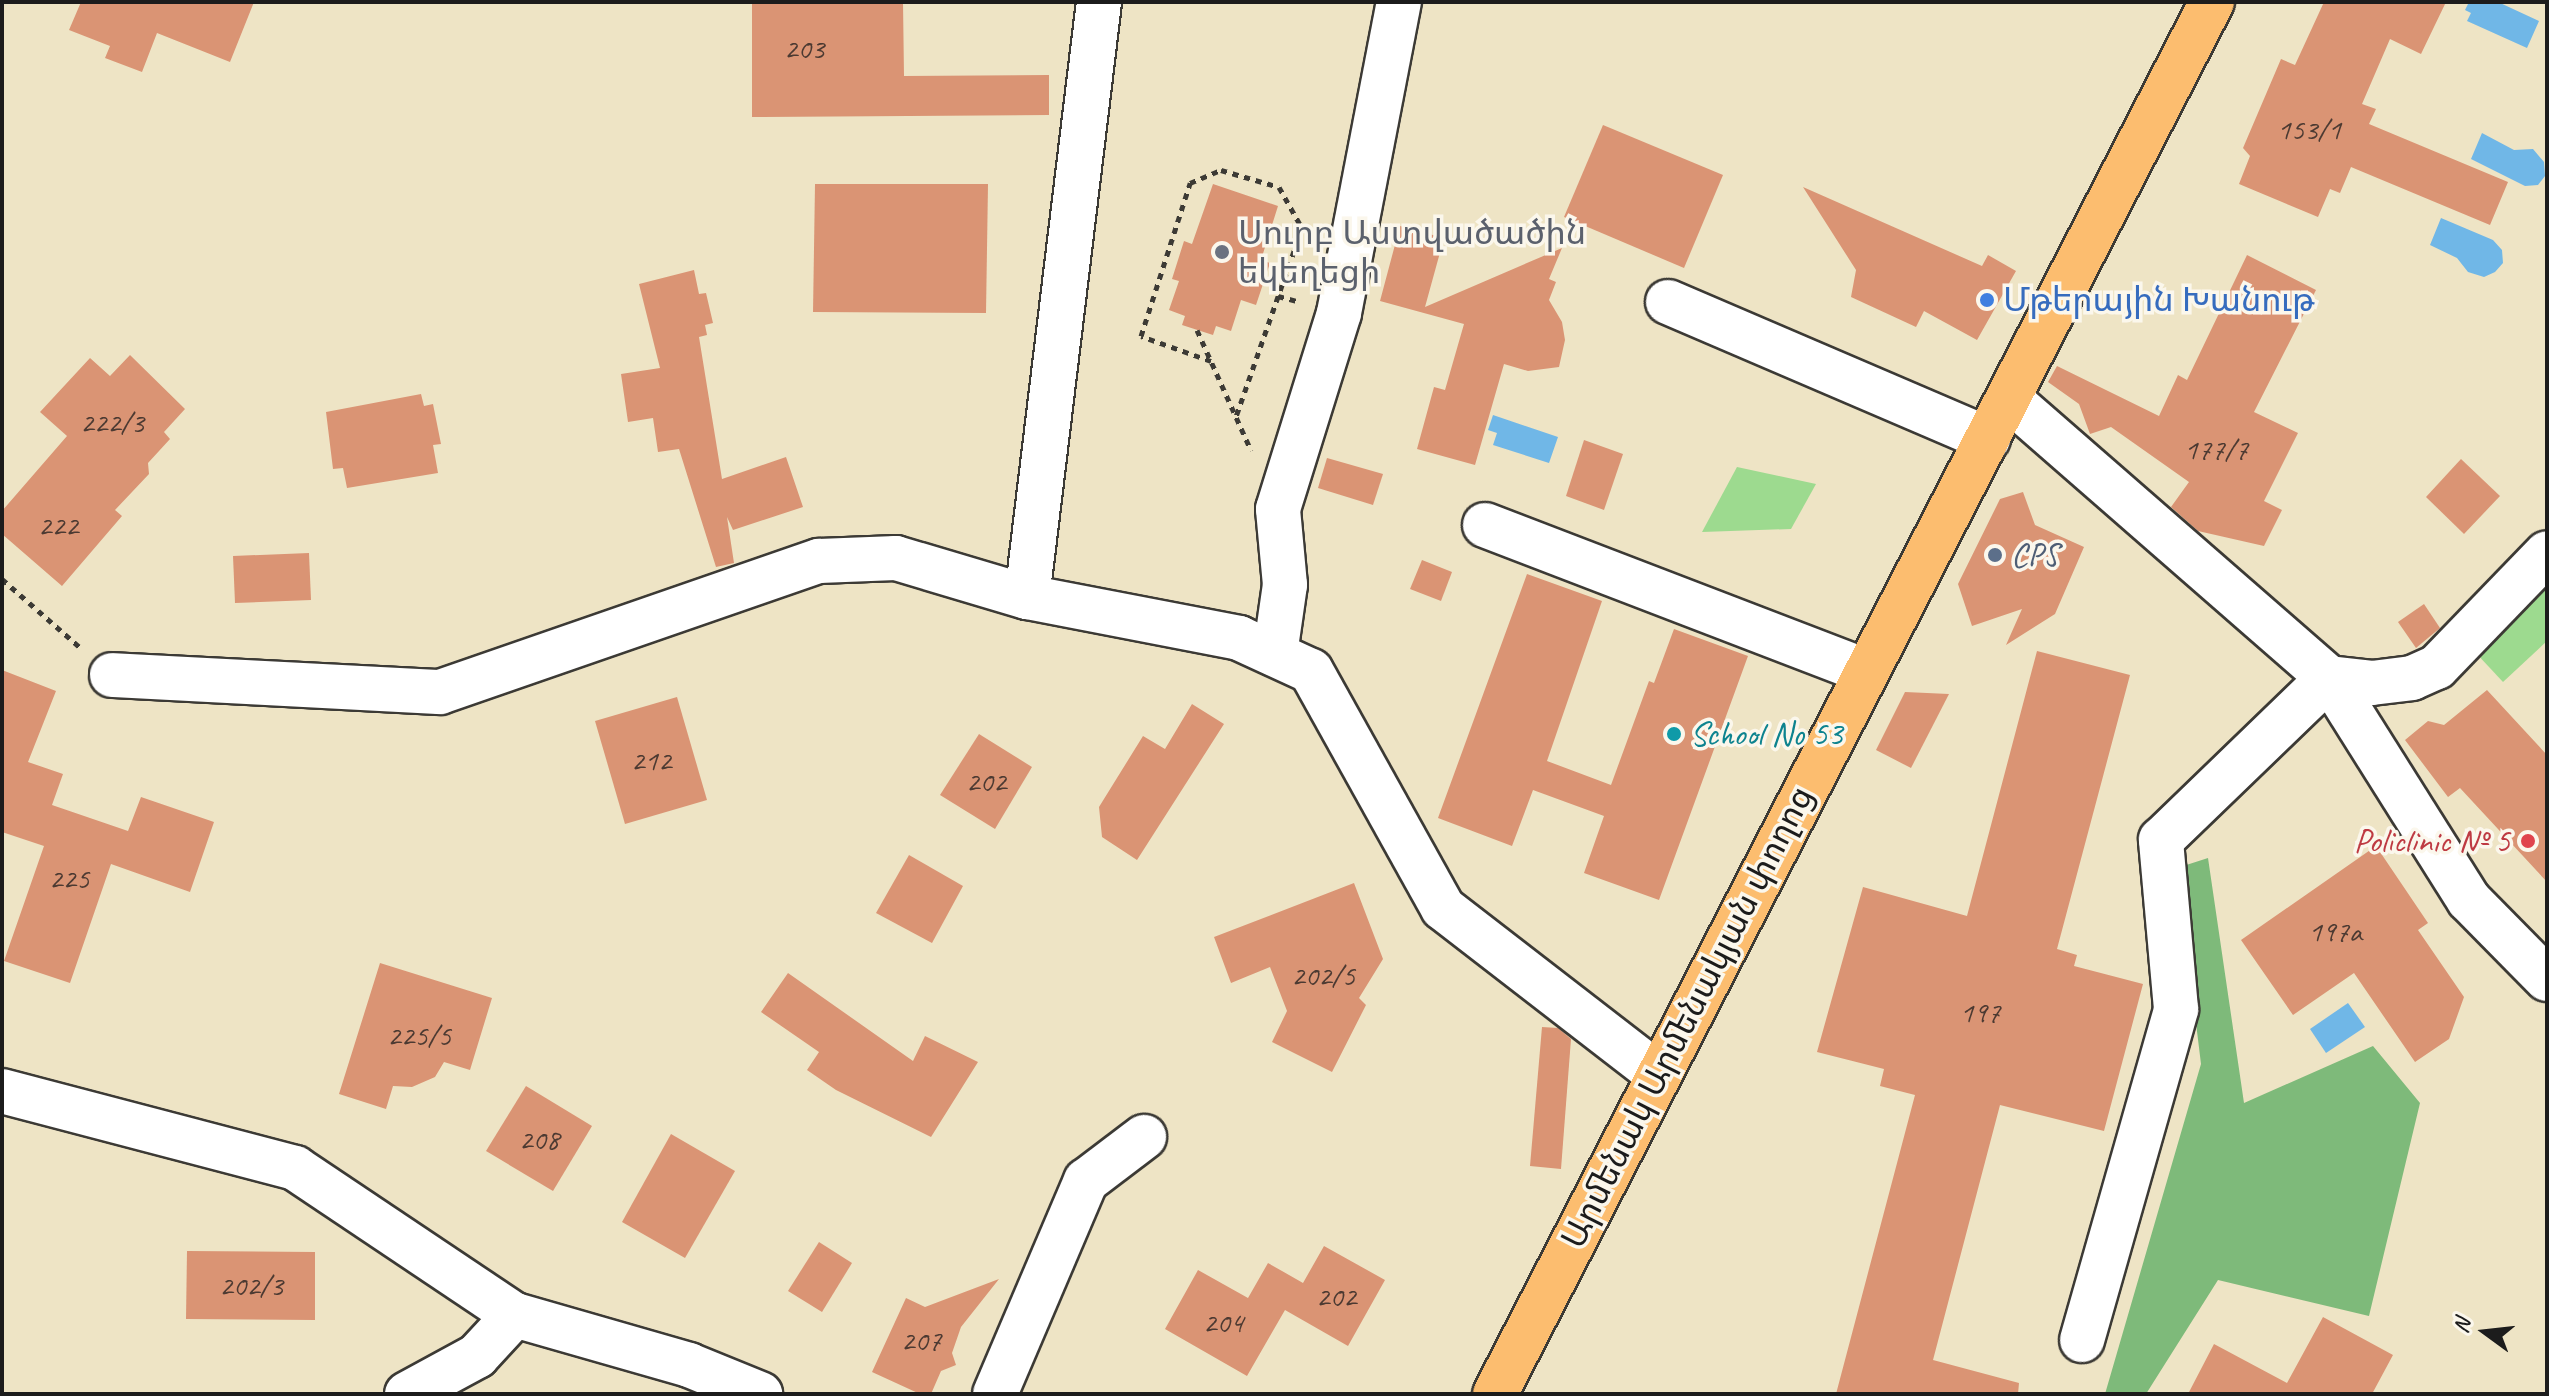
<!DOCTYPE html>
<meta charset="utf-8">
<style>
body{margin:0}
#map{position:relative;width:2549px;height:1396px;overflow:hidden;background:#eee4c5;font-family:Caveat,"Noto Sans Armenian",sans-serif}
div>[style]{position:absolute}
.green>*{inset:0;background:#9dda8f}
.forest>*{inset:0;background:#7eba7a}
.water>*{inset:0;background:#70b7e7}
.building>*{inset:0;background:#da9474}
.path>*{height:5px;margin-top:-2.5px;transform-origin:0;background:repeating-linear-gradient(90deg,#3c3a35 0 6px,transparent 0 12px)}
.roads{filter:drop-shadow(2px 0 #3c3a35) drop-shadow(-2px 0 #3c3a35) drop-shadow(0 2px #3c3a35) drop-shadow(0 -2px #3c3a35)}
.minor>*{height:44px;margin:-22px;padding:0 22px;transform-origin:22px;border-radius:22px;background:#fff}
.major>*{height:44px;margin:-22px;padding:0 22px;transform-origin:22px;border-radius:22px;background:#fcbd6f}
.dots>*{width:22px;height:22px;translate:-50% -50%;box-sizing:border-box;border:4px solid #fbf7ec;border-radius:50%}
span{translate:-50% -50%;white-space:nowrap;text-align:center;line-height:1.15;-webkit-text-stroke:7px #fbf7ec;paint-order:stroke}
.number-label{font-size:30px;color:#4c3a32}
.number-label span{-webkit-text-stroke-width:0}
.worship-label{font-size:34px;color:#5b616d}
.left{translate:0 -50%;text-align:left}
.shop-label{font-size:34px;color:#366cbe}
.service-label{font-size:34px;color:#4e5e75}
.culture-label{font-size:34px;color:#0d838f}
.health-label{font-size:34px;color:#be3a42}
.right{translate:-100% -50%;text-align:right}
.street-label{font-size:34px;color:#1c1c1c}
.frame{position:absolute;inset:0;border:4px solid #1c1c1c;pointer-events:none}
.north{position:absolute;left:2445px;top:1292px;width:80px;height:80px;-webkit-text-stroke:6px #fbf7ec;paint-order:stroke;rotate:285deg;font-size:22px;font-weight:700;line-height:32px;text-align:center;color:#1c1c1c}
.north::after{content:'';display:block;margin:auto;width:28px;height:36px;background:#1c1c1c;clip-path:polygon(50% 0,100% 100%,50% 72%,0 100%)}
</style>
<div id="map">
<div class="green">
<div style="clip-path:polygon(1737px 467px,1816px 484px,1791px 529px,1702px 532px)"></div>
<div style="clip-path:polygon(2547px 583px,2547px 641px,2503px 682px,2475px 652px)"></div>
</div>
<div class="forest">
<div style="clip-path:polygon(2208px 858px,2244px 1103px,2373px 1046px,2420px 1103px,2369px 1316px,2218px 1280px,2146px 1394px,2105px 1394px,2201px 1064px,2177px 868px)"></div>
</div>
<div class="water">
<div style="clip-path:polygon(2469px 2px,2498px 2px,2539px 21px,2527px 48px,2467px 21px,2471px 13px,2465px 10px)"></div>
<div style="clip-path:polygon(2482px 133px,2514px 150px,2533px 149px,2544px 162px,2545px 176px,2538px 185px,2525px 186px,2471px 159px)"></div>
<div style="clip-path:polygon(2441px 218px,2493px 240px,2502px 250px,2503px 263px,2495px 272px,2484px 277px,2468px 272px,2457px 258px,2430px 245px)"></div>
<div style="clip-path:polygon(1493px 415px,1558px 437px,1549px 463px,1493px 445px,1497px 433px,1488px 430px)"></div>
<div style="clip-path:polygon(2348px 1003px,2365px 1027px,2326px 1053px,2310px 1029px)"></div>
</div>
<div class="building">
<div style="clip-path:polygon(81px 2px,254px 2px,230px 62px,157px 33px,142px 72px,105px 58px,110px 46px,69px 30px)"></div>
<div style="clip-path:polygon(752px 2px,903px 2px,904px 76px,1049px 75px,1049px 115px,752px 117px)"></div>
<div style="clip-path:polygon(2324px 2px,2446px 2px,2421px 54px,2390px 39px,2362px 104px,2376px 109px,2369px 124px,2508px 182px,2490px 225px,2351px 167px,2340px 193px,2330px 189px,2318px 217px,2239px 184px,2250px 156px,2243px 148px,2281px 59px,2295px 65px)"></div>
<div style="clip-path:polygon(1603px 125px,1723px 175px,1684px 268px,1564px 217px)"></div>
<div style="clip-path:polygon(815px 184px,988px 184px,986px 313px,813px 312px)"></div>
<div style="clip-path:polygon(1213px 184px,1278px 206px,1261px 260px,1270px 263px,1256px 305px,1241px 300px,1231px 331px,1216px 326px,1213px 335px,1182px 325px,1185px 316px,1169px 310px,1179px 281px,1172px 279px,1184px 241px,1192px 244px)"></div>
<div style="clip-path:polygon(1803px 187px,1982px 266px,1988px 255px,2016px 271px,1977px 340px,1924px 311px,1916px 327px,1851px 297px,1856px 270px)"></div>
<div style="clip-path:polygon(1400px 226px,1444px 238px,1425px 307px,1562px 248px,1549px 279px,1556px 282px,1549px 300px,1562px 322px,1565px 340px,1559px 367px,1528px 371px,1504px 364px,1475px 465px,1417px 449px,1434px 387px,1445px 390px,1464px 324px,1380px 301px)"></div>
<div style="clip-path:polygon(2247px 255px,2316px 290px,2254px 412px,2298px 433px,2264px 501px,2282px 510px,2264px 546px,2198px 531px,2171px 507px,2189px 482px,2111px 427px,2090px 434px,2079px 404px,2048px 382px,2057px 366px,2159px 416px,2178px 375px,2187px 380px)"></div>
<div style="clip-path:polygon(694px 270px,699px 294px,706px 293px,713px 323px,705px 325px,707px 335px,699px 337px,722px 479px,786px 457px,803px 507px,733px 530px,727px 517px,734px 563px,716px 567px,679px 449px,658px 452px,653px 418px,628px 422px,621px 374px,660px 368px,639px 284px)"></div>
<div style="clip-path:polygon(130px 355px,185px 409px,164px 432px,170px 439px,148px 463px,149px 474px,115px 510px,122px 516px,62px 586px,2px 534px,2px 511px,67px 436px,40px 412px,90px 358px,110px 376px)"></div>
<div style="clip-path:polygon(421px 394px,424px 406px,433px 404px,441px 444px,433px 445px,438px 473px,347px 488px,343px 468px,333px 469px,326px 412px)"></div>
<div style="clip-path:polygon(1584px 440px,1623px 454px,1604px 510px,1566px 496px)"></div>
<div style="clip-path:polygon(1327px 458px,1383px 474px,1373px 505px,1318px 488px)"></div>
<div style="clip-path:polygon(2461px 459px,2500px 496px,2464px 534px,2426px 497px)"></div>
<div style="clip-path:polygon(2023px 492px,2035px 525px,2084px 547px,2055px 614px,2006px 645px,2022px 609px,1972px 626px,1958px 584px,2000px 499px)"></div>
<div style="clip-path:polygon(309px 553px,311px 600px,235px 603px,233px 556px)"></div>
<div style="clip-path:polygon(1422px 560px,1452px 572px,1441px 601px,1410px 589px)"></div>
<div style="clip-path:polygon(1527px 574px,1602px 601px,1547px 761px,1611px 785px,1649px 681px,1654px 683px,1674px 629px,1748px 656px,1659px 900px,1584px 873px,1604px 816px,1533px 790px,1512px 846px,1438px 818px)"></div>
<div style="clip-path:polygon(2424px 604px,2440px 628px,2416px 648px,2398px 622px)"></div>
<div style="clip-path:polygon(2037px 651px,2130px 675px,2057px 949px,2077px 955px,2074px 966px,2143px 984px,2104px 1131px,2000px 1105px,1933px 1360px,2019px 1383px,2018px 1394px,1836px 1394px,1915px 1095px,1880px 1086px,1884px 1069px,1817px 1052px,1863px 887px,1967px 916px)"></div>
<div style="clip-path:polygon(2px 670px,56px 691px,28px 762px,63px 774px,52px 805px,128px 831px,141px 797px,214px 822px,190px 892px,111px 864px,70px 983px,4px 961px,44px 846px,2px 832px)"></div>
<div style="clip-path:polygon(2487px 690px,2547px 755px,2547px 882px,2460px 788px,2448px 797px,2405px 740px,2428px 721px,2444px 725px)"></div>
<div style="clip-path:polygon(1905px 692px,1949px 694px,1911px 768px,1876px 750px)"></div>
<div style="clip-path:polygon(677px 697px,707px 800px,625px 824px,595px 721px)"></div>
<div style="clip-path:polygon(1192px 704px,1224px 724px,1137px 860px,1102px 837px,1099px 807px,1143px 736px,1165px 749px)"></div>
<div style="clip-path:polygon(979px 734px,1032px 767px,995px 829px,940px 795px)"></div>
<div style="clip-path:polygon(2376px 846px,2428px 923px,2418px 930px,2464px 997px,2449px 1039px,2415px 1062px,2354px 973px,2293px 1015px,2241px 940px)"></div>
<div style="clip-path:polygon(909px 855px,963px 886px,932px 943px,876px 913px)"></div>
<div style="clip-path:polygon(1354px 883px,1383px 959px,1359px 998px,1366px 1005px,1332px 1072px,1272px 1042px,1287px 1011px,1270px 967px,1231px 983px,1214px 937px)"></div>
<div style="clip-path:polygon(380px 963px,492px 998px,470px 1070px,444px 1062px,435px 1077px,412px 1087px,393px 1086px,386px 1109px,339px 1094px)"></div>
<div style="clip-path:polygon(788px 973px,913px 1061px,925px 1036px,978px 1062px,931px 1137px,836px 1090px,807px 1070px,819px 1052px,761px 1012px)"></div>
<div style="clip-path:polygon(1542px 1027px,1558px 1028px,1571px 1039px,1561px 1169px,1530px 1166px)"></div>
<div style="clip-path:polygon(526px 1086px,592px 1126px,553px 1191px,486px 1151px)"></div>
<div style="clip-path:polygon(671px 1134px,735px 1171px,685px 1258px,622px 1222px)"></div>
<div style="clip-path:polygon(819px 1242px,852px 1263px,822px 1312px,788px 1291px)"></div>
<div style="clip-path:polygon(1324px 1246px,1385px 1280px,1348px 1346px,1285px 1310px,1247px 1376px,1165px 1329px,1198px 1270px,1248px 1298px,1268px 1263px,1303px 1283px)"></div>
<div style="clip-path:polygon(187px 1251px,315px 1252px,315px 1320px,186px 1319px)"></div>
<div style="clip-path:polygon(999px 1279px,961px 1327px,952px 1353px,956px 1365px,941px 1371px,931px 1394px,920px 1394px,872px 1372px,906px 1298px,925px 1307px)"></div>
<div style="clip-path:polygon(2323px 1317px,2393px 1355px,2372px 1394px,2188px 1394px,2214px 1344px,2287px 1383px)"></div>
</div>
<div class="path">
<div style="left:1278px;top:296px;width:23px;rotate:15deg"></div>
<div style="left:1197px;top:330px;width:132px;rotate:65.8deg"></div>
<div style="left:1211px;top:361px;width:74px;rotate:-160.3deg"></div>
<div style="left:1141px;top:336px;width:161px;rotate:-72.2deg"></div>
<div style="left:1190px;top:183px;width:34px;rotate:-23deg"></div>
<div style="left:1221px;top:170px;width:60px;rotate:16.3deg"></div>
<div style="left:1279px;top:187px;width:47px;rotate:60.7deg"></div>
<div style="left:1302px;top:228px;width:199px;rotate:109.3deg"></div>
<div style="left:2px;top:579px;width:106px;rotate:41.2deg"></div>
</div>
<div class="roads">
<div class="minor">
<div style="left:1668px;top:302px;width:348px;rotate:23.2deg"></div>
<div style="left:2009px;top:399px;width:425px;rotate:41.1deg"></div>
<div style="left:2329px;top:678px;width:262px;rotate:57.8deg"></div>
<div style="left:2469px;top:900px;width:111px;rotate:45.4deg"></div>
<div style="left:1485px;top:525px;width:408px;rotate:21deg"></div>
<div style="left:1027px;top:597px;width:599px;rotate:-83.1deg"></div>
<div style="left:1275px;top:654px;width:70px;rotate:-81.8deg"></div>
<div style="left:1285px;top:585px;width:76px;rotate:-95.3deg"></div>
<div style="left:1278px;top:509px;width:205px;rotate:-72.7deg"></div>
<div style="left:1339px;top:313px;width:317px;rotate:-79.1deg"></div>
<div style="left:112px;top:675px;width:328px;rotate:3deg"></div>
<div style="left:440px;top:692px;width:401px;rotate:-19.1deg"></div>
<div style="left:819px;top:561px;width:77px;rotate:-2.2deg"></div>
<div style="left:896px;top:558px;width:137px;rotate:16.6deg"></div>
<div style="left:1027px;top:597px;width:216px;rotate:10.9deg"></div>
<div style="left:1239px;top:638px;width:79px;rotate:24.6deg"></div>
<div style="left:1311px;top:671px;width:271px;rotate:60.9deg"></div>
<div style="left:1443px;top:908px;width:272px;rotate:37.7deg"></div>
<div style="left:2px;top:1091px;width:303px;rotate:14.7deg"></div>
<div style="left:295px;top:1168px;width:265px;rotate:33.8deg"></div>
<div style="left:515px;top:1315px;width:181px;rotate:16deg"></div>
<div style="left:689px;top:1365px;width:77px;rotate:22.2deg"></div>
<div style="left:2082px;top:1340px;width:344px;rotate:-74.1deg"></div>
<div style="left:2176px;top:1009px;width:170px;rotate:-95.1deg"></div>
<div style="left:2161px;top:840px;width:233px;rotate:-44deg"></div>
<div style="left:2329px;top:678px;width:43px;rotate:6.6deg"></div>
<div style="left:2372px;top:683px;width:40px;rotate:-7.1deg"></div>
<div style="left:2412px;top:678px;width:27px;rotate:-24deg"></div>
<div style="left:2437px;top:667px;width:158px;rotate:-46deg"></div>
<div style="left:407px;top:1394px;width:80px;rotate:-28.5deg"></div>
<div style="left:477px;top:1356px;width:56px;rotate:-47.2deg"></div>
<div style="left:995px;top:1394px;width:232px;rotate:-66.9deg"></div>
<div style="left:1086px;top:1181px;width:73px;rotate:-37.2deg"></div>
</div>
<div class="major">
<div style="left:1495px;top:1394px;width:1566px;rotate:-62.75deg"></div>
</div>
</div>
<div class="dots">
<div style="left:1222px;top:252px;background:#6b7280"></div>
<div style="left:1987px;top:300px;background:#3f7fe0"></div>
<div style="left:1995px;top:555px;background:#5c6f8a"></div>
<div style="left:1674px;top:734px;background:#0f9aa8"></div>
<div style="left:2528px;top:841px;background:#e0444e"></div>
</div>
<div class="number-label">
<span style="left:804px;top:48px">203</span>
<span style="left:2309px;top:129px">153/1</span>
<span style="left:112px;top:422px">222/3</span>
<span style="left:2216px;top:449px">177/7</span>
<span style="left:58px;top:525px">222</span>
<span style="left:651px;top:760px">212</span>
<span style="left:986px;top:781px">202</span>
<span style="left:69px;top:878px">225</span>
<span style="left:2335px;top:931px">197a</span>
<span style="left:1323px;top:975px">202/5</span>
<span style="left:1980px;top:1012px">197</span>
<span style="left:419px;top:1035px">225/5</span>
<span style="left:539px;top:1139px">208</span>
<span style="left:251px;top:1285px">202/3</span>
<span style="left:1336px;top:1296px">202</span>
<span style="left:1223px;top:1322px">204</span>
<span style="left:921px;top:1340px">207</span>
</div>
<div class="worship-label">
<span class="left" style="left:1238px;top:252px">Սուրբ Աստվածածին<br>եկեղեցի</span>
</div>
<div class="shop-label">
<span class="left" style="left:2003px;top:300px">Մթերային Խանութ</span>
</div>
<div class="service-label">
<span class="left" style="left:2011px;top:555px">CPS</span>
</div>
<div class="culture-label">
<span class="left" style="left:1690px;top:734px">School No 53</span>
</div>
<div class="health-label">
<span class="right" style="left:2510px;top:841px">Policlinic № 5</span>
</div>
<div class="street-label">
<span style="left:1687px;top:1017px;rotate:-63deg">Արմենակ Արմենակյան փողոց</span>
</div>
<div class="frame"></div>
<div class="north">N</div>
</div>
